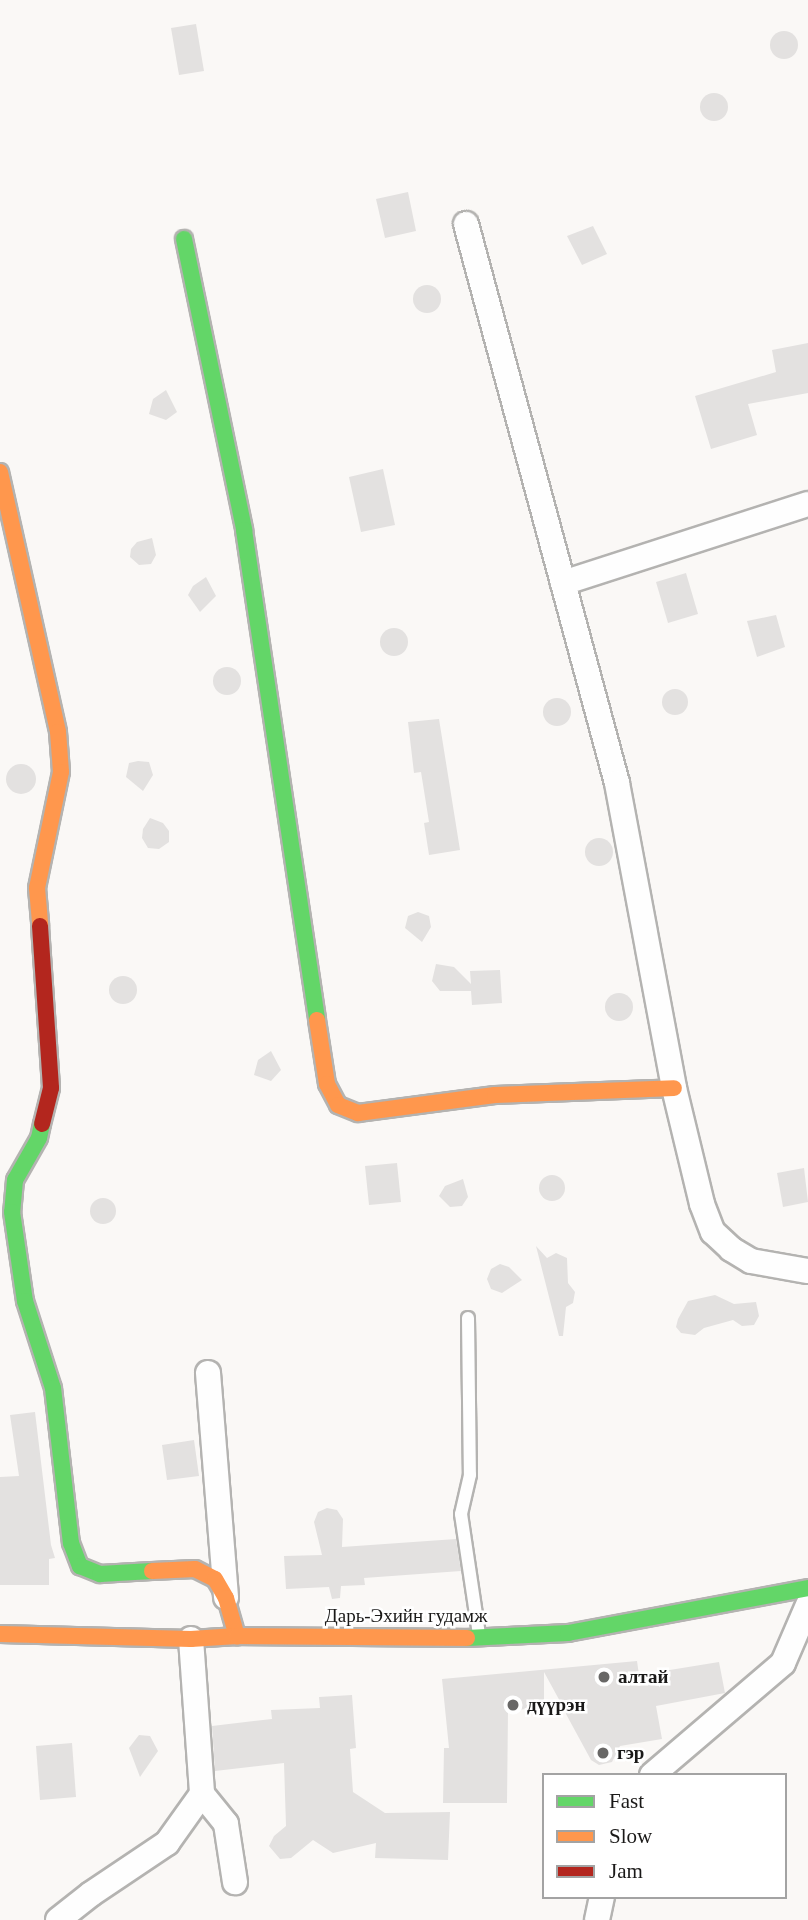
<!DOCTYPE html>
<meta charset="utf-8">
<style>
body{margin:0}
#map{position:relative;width:808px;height:1920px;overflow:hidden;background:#faf8f6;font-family:"Times New Roman",serif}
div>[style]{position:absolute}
.building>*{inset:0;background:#e3e1e0}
.round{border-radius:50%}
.roads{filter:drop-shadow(2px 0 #b4b3b1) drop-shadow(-2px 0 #b4b3b1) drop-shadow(0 2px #b4b3b1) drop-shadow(0 -2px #b4b3b1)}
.lane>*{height:12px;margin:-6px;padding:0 6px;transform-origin:6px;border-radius:6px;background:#fefefe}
.street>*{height:24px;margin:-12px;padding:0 12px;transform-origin:12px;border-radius:12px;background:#fefefe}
.fast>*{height:16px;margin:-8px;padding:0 8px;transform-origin:8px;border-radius:8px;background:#63d668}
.slow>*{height:16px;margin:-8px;padding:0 8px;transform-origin:8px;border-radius:8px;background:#ff974d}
.jam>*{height:16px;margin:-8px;padding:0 8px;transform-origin:8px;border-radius:8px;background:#b3261e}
.dots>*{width:19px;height:19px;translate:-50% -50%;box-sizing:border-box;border:4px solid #fff;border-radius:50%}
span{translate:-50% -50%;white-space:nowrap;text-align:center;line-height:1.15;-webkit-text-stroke:5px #fff;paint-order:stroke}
.street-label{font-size:19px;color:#1a1918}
.poi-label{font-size:19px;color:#1a1918;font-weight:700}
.left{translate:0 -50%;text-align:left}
.legend{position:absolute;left:542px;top:1773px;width:245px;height:126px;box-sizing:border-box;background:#fff;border:2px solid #a3a3a3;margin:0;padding:9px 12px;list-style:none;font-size:21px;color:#1a1918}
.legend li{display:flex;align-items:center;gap:14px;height:35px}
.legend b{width:35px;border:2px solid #a3a3a3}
</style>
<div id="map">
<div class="building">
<div style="clip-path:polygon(196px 24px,204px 71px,179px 75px,171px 28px)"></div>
<div class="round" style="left:770px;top:31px;width:28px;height:28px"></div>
<div class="round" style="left:700px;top:93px;width:28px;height:28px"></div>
<div style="clip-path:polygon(408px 192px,416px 231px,385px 238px,376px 199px)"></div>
<div style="clip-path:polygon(593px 226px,607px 254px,582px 265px,567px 236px)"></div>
<div class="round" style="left:413px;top:285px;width:28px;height:28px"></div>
<div style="clip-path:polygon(808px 343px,808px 393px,748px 404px,757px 435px,711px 449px,695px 396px,776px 372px,772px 350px)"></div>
<div style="clip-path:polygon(166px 390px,177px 412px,166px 420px,149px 414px,153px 399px)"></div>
<div style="clip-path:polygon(383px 469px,395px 525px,361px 532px,349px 477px)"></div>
<div style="clip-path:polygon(152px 538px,156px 555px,151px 564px,139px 565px,130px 557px,131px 549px,137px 542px)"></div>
<div style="clip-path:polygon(686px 573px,698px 614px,668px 623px,656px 582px)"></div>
<div style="clip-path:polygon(206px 577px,216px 596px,200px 612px,188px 595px,193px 586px)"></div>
<div style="clip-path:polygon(776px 615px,785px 647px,757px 657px,747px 621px)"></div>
<div class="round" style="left:380px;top:628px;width:28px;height:28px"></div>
<div class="round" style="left:213px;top:667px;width:28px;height:28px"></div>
<div class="round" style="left:662px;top:689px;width:26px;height:26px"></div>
<div class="round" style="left:543px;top:698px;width:28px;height:28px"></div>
<div style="clip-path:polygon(439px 719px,460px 850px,429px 855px,424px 823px,429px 822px,421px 772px,414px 773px,408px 722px)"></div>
<div style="clip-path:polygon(138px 761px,149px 762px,153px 775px,143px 791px,126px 777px,129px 763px)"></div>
<div class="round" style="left:6px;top:764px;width:30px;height:30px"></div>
<div style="clip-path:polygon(150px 818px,163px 823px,169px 831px,169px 842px,159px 849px,148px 848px,142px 838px,143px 829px)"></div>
<div class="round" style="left:585px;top:838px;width:28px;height:28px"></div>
<div style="clip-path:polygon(418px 912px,429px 916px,431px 927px,422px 942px,405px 928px,408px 916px)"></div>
<div style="clip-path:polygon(436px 964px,454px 967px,471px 984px,470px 971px,500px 970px,502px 1003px,472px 1005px,471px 991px,440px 991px,432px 981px)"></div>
<div class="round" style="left:109px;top:976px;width:28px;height:28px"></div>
<div class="round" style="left:605px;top:993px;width:28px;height:28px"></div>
<div style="clip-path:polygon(271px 1051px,281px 1070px,271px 1081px,254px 1075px,258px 1060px)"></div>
<div style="clip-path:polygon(397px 1163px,401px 1202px,369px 1205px,365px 1166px)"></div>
<div style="clip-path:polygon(804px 1168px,808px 1202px,783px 1207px,777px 1173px)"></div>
<div class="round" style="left:539px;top:1175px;width:26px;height:26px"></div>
<div style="clip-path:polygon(463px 1179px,468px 1197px,462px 1206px,450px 1207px,439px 1196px,445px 1186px)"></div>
<div class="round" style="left:90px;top:1198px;width:26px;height:26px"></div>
<div style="clip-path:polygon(536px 1246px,547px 1258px,556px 1253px,567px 1258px,568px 1283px,575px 1292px,573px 1303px,566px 1307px,563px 1336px,559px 1336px)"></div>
<div style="clip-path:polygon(500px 1264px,509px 1267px,522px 1280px,502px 1293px,491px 1289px,487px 1279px,491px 1269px)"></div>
<div style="clip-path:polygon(715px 1295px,734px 1304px,756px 1302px,759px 1316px,754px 1325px,742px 1326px,733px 1320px,704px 1328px,695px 1335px,681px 1333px,676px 1327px,678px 1319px,688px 1301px)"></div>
<div style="clip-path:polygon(35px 1412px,51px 1545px,55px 1558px,49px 1559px,49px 1585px,0 1585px,0 1477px,19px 1476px,10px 1415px)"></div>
<div style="clip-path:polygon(194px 1440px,199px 1476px,167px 1480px,162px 1445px)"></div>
<div style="clip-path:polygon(327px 1508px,337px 1510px,343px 1519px,342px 1547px,456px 1539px,461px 1571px,364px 1578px,365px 1585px,341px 1586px,340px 1598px,332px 1599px,329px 1587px,286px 1589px,284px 1556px,322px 1555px,314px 1522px,318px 1512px)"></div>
<div style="clip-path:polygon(637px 1661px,639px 1675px,719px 1662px,725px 1693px,656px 1706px,662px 1739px,620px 1746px,612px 1762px,599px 1765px,591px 1760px,566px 1714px,569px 1705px,562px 1705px,544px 1672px,544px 1707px,508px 1711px,507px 1803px,443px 1803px,444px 1748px,449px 1748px,442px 1679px)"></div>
<div style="clip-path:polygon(352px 1695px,356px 1748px,350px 1749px,353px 1792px,385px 1813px,450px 1812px,448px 1860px,375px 1858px,376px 1843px,333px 1853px,313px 1840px,291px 1858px,280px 1859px,269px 1846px,274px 1836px,286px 1826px,284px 1763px,215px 1771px,212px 1726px,272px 1719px,271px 1710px,320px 1708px,319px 1697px)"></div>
<div style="clip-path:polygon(139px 1735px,150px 1736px,158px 1751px,140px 1777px,129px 1748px)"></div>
<div style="clip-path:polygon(72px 1743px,76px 1797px,40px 1800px,36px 1746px)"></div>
</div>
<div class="roads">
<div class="lane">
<div style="left:468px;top:1318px;width:157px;rotate:89.3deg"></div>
<div style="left:470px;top:1475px;width:40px;rotate:103deg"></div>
<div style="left:461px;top:1514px;width:121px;rotate:81.5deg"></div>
</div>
<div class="street">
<div style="left:466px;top:224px;width:579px;rotate:74.88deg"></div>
<div style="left:617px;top:783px;width:310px;rotate:79.4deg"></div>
<div style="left:674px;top:1088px;width:119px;rotate:76.4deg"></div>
<div style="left:702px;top:1204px;width:30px;rotate:69deg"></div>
<div style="left:713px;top:1232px;width:25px;rotate:43deg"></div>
<div style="left:731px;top:1249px;width:23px;rotate:31deg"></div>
<div style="left:751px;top:1261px;width:58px;rotate:10deg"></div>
<div style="left:563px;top:583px;width:257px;rotate:-17.9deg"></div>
<div style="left:208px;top:1373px;width:225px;rotate:85.4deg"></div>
<div style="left:191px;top:1639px;width:155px;rotate:85.9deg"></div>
<div style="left:202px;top:1794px;width:38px;rotate:51deg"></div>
<div style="left:226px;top:1824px;width:59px;rotate:81.2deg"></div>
<div style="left:652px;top:1775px;width:172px;rotate:-40.5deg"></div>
<div style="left:783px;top:1663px;width:63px;rotate:-66.7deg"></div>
<div style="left:58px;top:1920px;width:42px;rotate:-38.2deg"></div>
<div style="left:91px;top:1894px;width:92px;rotate:-33.9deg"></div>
<div style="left:167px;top:1843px;width:60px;rotate:-54.5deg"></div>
<div style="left:597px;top:1920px;width:24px;rotate:-78deg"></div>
</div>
<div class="fast">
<div style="left:184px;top:239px;width:297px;rotate:78.3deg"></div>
<div style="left:244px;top:530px;width:495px;rotate:81.5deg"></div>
<div style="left:42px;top:1124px;width:14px;rotate:102deg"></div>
<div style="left:39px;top:1138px;width:48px;rotate:119.7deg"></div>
<div style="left:15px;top:1180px;width:32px;rotate:95deg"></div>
<div style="left:12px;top:1212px;width:90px;rotate:81.7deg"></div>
<div style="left:25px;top:1301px;width:91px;rotate:72.2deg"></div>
<div style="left:53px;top:1388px;width:156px;rotate:83.4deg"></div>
<div style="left:71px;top:1543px;width:25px;rotate:69deg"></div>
<div style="left:80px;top:1566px;width:22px;rotate:22deg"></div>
<div style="left:100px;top:1574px;width:52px;rotate:-3.3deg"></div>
<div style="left:467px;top:1638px;width:101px;rotate:-2.8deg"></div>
<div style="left:568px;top:1633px;width:244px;rotate:-10.6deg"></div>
</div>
<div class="slow">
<div style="left:0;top:472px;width:266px;rotate:77.4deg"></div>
<div style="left:58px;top:732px;width:40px;rotate:85.7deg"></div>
<div style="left:61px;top:772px;width:118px;rotate:101.7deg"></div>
<div style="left:37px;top:888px;width:38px;rotate:85deg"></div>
<div style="left:317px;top:1020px;width:65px;rotate:81.1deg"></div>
<div style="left:327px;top:1084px;width:24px;rotate:62deg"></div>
<div style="left:338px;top:1105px;width:22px;rotate:22deg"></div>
<div style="left:358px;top:1113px;width:138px;rotate:-7.5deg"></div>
<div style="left:495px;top:1095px;width:179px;rotate:-2.2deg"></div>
<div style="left:152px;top:1571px;width:43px;rotate:-2.7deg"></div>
<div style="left:195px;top:1569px;width:22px;rotate:27deg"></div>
<div style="left:215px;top:1579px;width:22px;rotate:60deg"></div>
<div style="left:226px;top:1598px;width:40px;rotate:74deg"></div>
<div style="left:0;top:1634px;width:191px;rotate:1.5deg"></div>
<div style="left:191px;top:1639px;width:46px;rotate:-3.7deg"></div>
<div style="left:237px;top:1636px;width:230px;rotate:0.5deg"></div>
</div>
<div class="jam">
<div style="left:40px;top:926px;width:162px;rotate:86.1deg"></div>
<div style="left:51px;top:1088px;width:37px;rotate:104deg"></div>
</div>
</div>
<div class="dots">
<div style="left:604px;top:1677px;background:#686766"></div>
<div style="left:513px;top:1705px;background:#686766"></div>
<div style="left:603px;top:1753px;background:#686766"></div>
</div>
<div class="street-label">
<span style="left:406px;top:1616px">Дарь-Эхийн гудамж</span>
</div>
<div class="poi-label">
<span class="left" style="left:618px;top:1677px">алтай</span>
<span class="left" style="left:527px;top:1705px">дүүрэн</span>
<span class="left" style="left:617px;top:1753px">гэр</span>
</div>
<ul class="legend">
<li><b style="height:9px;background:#63d668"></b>Fast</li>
<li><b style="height:9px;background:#ff974d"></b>Slow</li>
<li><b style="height:9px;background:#b3261e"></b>Jam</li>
</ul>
</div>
